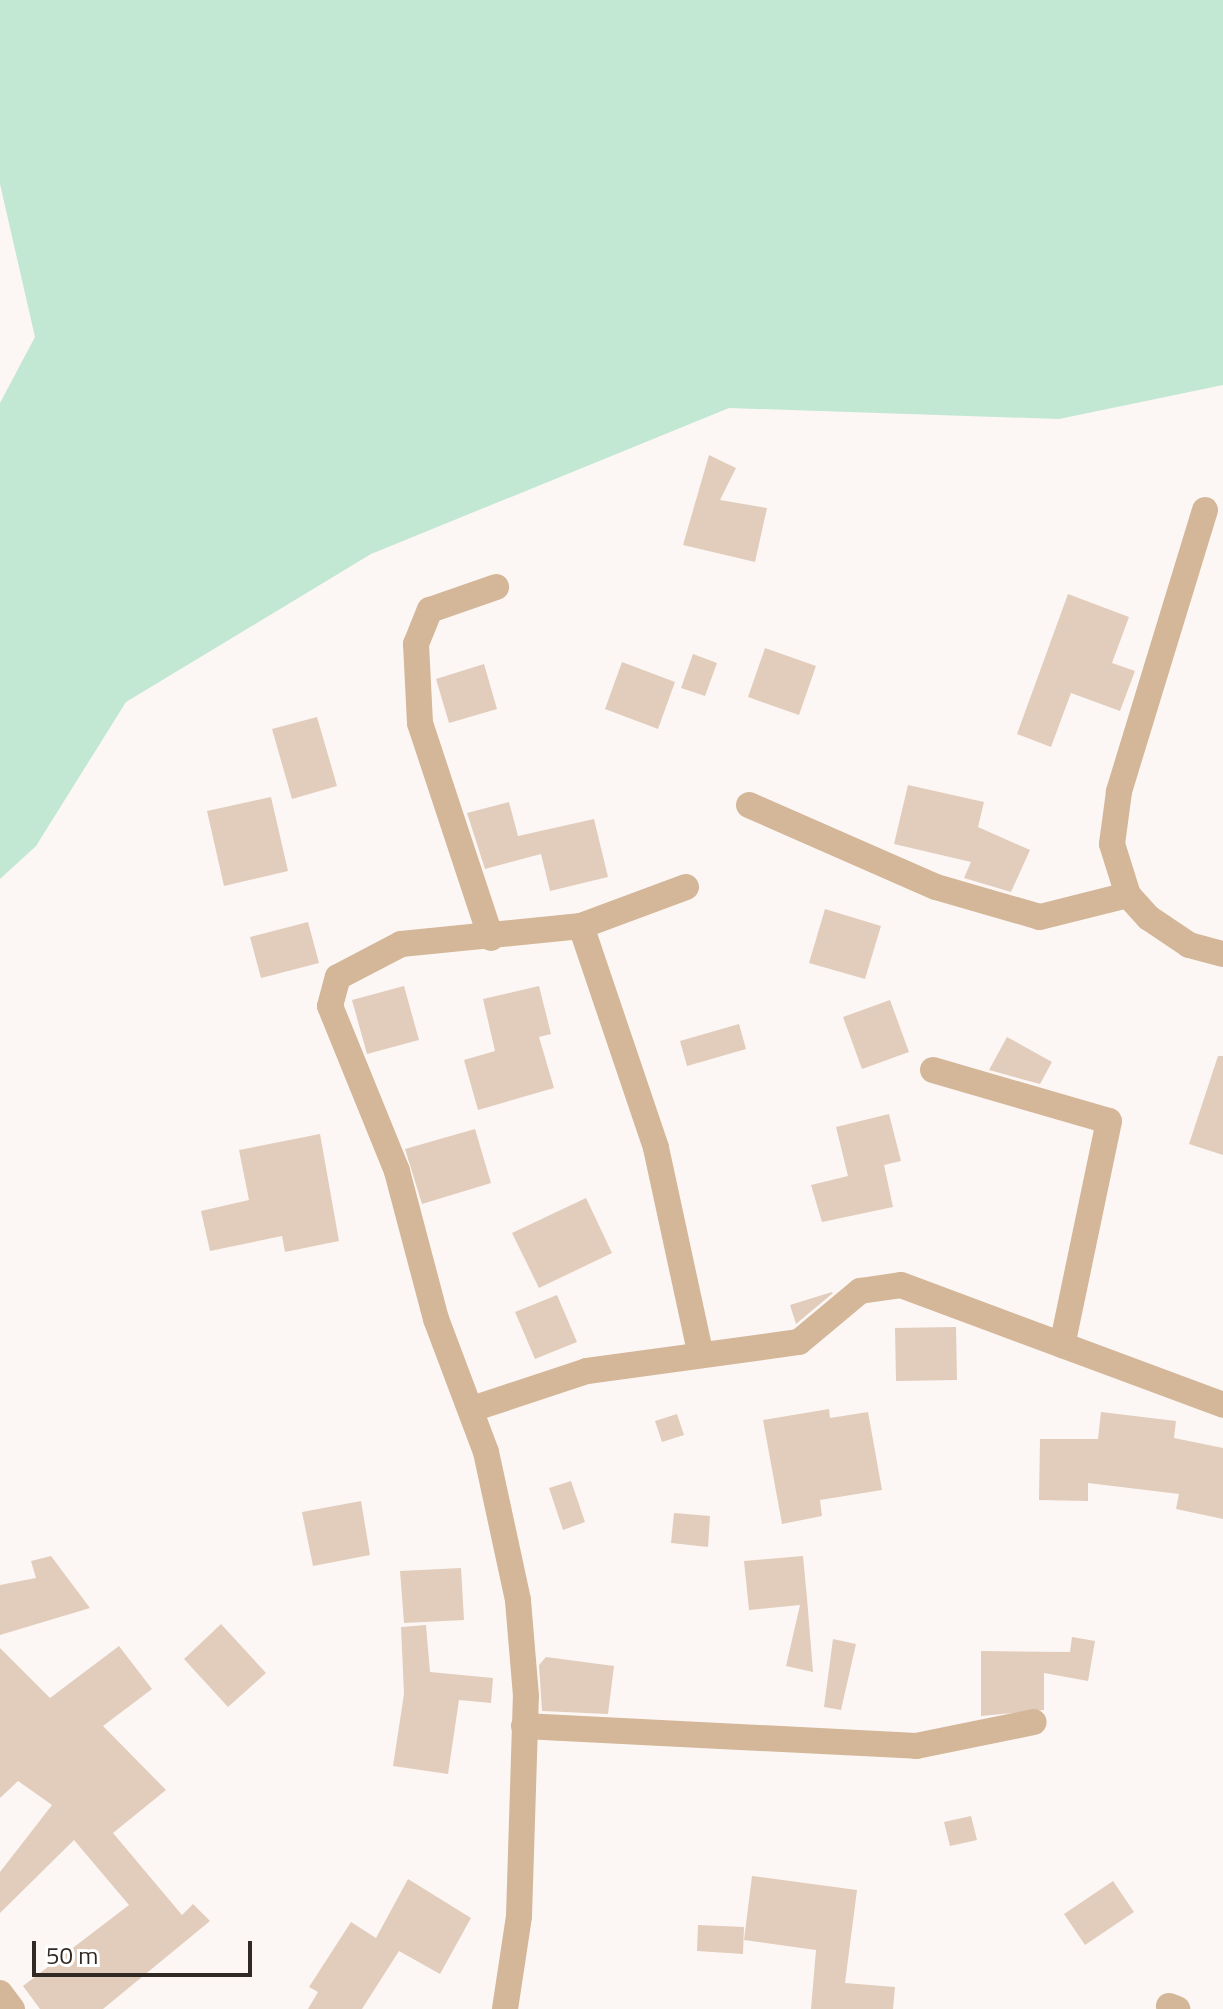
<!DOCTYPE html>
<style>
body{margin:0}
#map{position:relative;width:1223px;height:2009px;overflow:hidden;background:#fcf7f4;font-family:"Titillium Web",sans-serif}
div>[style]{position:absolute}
.green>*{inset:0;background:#c2e7d2}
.building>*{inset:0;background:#e2cdbc}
.street>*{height:26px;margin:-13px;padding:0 13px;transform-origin:13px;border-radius:13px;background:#d4b699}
span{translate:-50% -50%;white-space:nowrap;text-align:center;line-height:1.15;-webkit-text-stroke:6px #fff;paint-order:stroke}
.scale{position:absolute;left:32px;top:1941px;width:220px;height:36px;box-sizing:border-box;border:4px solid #312923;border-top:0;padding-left:10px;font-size:24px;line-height:28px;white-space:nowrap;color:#312923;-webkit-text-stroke:6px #fff;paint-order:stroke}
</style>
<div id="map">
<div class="green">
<div style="clip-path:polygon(0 0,1223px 0,1223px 385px,1059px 419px,729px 408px,371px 554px,126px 702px,36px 846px,0 879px,0 403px,35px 337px,0 184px)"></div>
</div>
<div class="building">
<div style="clip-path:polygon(709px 455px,736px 468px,720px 500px,767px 508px,755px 562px,683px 545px)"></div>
<div style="clip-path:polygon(1068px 594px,1129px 617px,1112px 663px,1135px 671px,1120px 711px,1071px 693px,1051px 747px,1017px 734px)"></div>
<div style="clip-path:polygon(765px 648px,816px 666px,799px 715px,748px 697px)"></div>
<div style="clip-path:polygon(693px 654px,717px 663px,705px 696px,681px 688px)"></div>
<div style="clip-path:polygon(622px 662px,675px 682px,658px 729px,605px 709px)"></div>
<div style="clip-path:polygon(484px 664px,497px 709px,449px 723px,436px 679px)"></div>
<div style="clip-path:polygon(317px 717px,337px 786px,292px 799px,272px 729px)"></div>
<div style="clip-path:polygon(908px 785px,984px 802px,978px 827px,1030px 850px,1011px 892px,964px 878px,971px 862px,894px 844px)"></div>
<div style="clip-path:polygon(271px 797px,288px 871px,224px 886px,207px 811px)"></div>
<div style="clip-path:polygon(509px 802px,518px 836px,594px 819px,608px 877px,550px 891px,541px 854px,485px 869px,467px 813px)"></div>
<div style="clip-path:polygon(825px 909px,881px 926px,865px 979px,809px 963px)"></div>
<div style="clip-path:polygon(308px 922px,319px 963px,261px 978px,250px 937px)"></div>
<div style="clip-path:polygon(404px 986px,419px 1040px,367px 1054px,352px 1000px)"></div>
<div style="clip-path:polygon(539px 986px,551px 1034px,539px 1037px,554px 1088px,478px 1110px,464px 1060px,495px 1051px,483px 999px)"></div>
<div style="clip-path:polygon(890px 1000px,909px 1052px,862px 1069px,843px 1017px)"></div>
<div style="clip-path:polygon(739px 1024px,746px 1049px,687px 1066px,680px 1041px)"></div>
<div style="clip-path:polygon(1007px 1037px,1052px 1062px,1040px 1084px,989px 1070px)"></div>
<div style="clip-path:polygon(1218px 1056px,1223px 1056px,1223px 1155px,1189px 1144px)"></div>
<div style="clip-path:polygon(889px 1114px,901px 1161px,884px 1165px,893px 1207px,822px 1222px,811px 1185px,848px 1176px,836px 1127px)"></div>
<div style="clip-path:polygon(475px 1129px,491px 1183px,422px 1204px,405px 1149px)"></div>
<div style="clip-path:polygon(320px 1134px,339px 1241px,285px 1252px,282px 1236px,210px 1251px,201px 1211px,249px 1200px,239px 1150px)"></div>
<div style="clip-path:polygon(586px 1198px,612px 1253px,539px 1288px,512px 1233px)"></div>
<div style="clip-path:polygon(832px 1292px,833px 1293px,796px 1324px,790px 1305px)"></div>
<div style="clip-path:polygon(557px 1295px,577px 1342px,535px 1359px,515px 1312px)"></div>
<div style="clip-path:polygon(956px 1327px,957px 1380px,896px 1381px,895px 1328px)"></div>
<div style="clip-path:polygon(829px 1409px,830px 1418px,868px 1412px,882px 1490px,820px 1500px,822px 1516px,782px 1524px,763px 1420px)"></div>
<div style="clip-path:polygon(1101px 1412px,1176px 1421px,1174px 1438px,1223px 1448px,1223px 1519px,1176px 1509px,1179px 1494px,1088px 1483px,1088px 1501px,1039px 1500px,1040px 1439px,1098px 1439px)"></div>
<div style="clip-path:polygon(677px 1414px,684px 1435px,662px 1442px,655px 1421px)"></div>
<div style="clip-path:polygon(571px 1481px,585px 1522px,563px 1530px,549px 1488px)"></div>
<div style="clip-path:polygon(361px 1501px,370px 1555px,313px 1566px,302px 1512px)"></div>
<div style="clip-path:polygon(674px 1513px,710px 1516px,708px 1547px,671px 1543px)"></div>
<div style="clip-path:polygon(51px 1556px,90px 1608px,0 1635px,0 1585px,36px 1578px,31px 1561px)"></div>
<div style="clip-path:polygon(803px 1556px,807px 1598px,813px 1672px,786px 1666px,800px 1605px,749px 1610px,744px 1561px)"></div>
<div style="clip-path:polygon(461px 1568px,464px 1620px,404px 1623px,400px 1571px)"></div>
<div style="clip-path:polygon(221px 1624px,266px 1673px,228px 1707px,184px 1659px)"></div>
<div style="clip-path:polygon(426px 1625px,430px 1672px,493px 1678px,491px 1703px,459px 1700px,448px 1774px,393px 1766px,404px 1694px,401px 1627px)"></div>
<div style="clip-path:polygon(1072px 1637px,1095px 1641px,1088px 1681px,1044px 1673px,1044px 1710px,981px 1716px,981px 1651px,1070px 1652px)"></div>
<div style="clip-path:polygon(833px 1639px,856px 1644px,841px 1710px,824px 1707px)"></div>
<div style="clip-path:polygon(119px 1646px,152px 1689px,103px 1726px,166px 1790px,113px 1833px,182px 1915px,193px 1904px,210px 1921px,103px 2009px,40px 2009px,23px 1986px,129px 1905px,74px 1840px,0 1913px,0 1872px,52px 1805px,18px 1781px,0 1798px,0 1648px,50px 1698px)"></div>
<div style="clip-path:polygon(546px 1657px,614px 1666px,608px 1714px,542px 1711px,539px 1665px)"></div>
<div style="clip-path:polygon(971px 1816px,977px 1840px,950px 1846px,944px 1822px)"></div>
<div style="clip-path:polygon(752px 1876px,857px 1890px,845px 1983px,895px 1987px,893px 2009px,811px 2009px,816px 1950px,744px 1940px)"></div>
<div style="clip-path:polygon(408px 1879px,471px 1918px,440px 1974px,399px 1951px,362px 2009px,308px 2009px,318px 1992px,309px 1987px,351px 1922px,376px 1938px)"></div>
<div style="clip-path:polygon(1113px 1881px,1134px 1912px,1085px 1945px,1064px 1914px)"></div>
<div style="clip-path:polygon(698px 1925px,744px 1927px,743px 1954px,697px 1951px)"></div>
</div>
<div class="street">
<div style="left:1205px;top:510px;width:295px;rotate:107deg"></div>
<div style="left:1119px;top:792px;width:52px;rotate:97.7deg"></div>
<div style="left:1112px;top:844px;width:53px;rotate:72.6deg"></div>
<div style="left:1128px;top:895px;width:31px;rotate:48deg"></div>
<div style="left:1149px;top:918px;width:48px;rotate:34deg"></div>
<div style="left:1189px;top:945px;width:35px;rotate:15deg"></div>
<div style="left:749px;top:805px;width:204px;rotate:23.7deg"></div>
<div style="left:936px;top:887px;width:108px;rotate:16.1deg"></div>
<div style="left:1040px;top:917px;width:91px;rotate:-14deg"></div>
<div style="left:581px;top:926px;width:234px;rotate:71.3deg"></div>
<div style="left:656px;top:1148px;width:208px;rotate:77.8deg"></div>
<div style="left:491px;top:938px;width:226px;rotate:-108.3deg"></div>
<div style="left:420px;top:723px;width:79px;rotate:-92.9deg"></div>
<div style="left:416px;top:644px;width:37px;rotate:-68deg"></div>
<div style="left:430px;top:610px;width:70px;rotate:-19.2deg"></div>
<div style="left:933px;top:1070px;width:183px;rotate:16.2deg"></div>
<div style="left:1109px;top:1121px;width:229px;rotate:101.8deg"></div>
<div style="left:472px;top:1409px;width:121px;rotate:-18.3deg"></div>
<div style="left:587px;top:1371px;width:214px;rotate:-7.8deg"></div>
<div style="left:799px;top:1342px;width:80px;rotate:-39.9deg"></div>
<div style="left:860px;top:1291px;width:41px;rotate:-8.3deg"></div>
<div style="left:901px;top:1285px;width:344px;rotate:20.4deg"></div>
<div style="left:524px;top:1726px;width:393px;rotate:2.9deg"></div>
<div style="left:916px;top:1746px;width:120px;rotate:-11.5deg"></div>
<div style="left:0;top:1993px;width:20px;rotate:53deg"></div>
<div style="left:1169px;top:2006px;width:9px;rotate:21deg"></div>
<div style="left:505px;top:2009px;width:94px;rotate:-81.4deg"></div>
<div style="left:519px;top:1916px;width:220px;rotate:-88.2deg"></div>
<div style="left:526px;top:1696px;width:96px;rotate:-94.8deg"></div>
<div style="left:518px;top:1600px;width:151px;rotate:-102.2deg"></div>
<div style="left:486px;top:1452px;width:142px;rotate:-110.6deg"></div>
<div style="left:436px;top:1319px;width:153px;rotate:-104.8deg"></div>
<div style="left:397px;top:1171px;width:178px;rotate:-112.1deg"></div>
<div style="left:330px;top:1006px;width:30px;rotate:-75deg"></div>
<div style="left:338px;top:977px;width:71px;rotate:-27.6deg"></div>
<div style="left:401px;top:944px;width:181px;rotate:-5.7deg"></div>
<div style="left:581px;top:926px;width:112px;rotate:-20.4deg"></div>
</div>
<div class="scale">50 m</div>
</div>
